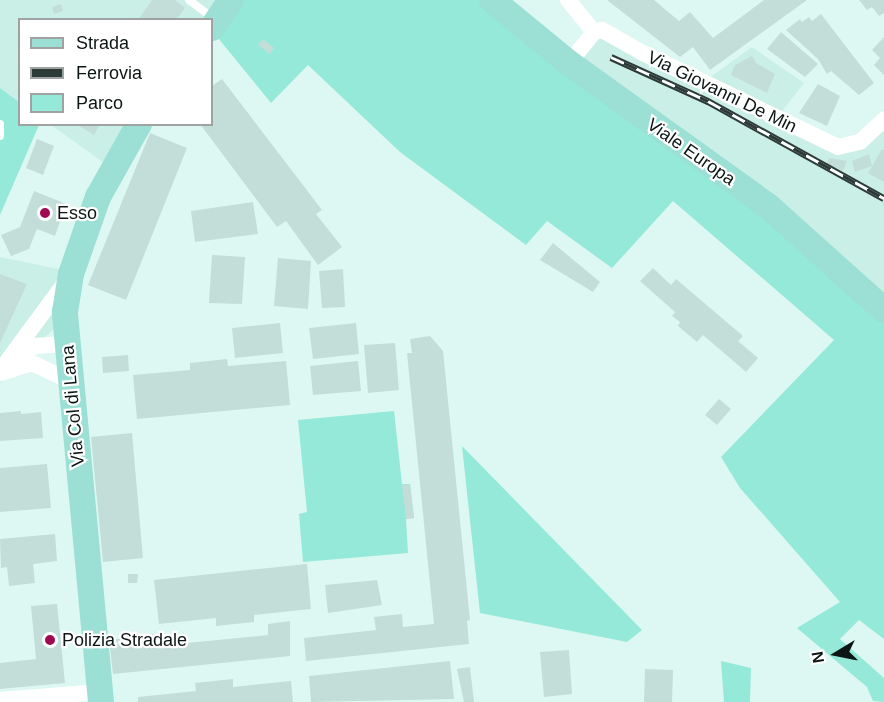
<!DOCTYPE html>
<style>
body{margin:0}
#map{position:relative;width:884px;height:702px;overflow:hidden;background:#ddf8f2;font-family:Helvetica,sans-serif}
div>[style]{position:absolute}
.built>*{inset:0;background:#caefe7}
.green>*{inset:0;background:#94e9d9}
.building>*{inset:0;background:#c3ded8}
.lane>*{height:8px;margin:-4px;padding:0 4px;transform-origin:4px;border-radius:4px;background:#fff}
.street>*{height:16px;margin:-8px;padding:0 8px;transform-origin:8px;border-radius:8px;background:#fff}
.primary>*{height:26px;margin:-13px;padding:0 13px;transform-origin:13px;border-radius:13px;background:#9cdfd4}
.rail>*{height:7px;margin-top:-3.5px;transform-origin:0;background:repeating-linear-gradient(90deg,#fff 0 14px,#2d3a37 0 28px);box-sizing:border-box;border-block:2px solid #2d3a37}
.dots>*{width:16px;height:16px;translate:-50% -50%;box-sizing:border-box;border:3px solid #fff;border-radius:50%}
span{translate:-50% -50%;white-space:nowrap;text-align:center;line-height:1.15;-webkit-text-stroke:4.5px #fff;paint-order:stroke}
.street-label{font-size:18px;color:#0c1614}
.poi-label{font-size:18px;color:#0c1614}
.left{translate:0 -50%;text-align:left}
.legend{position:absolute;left:18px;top:18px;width:195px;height:108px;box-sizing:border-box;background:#fff;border:2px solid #9ea2a1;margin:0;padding:8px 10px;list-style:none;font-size:18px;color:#0c1614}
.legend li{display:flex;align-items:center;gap:12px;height:30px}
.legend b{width:30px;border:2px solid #9ea2a1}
.north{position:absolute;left:806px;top:624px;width:60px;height:60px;-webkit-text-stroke:4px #fff;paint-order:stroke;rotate:260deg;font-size:16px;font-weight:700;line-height:24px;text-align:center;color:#0c1614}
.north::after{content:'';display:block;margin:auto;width:21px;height:27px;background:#0c1614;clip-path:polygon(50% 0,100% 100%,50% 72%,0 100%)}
</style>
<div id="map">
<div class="built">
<div style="clip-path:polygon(0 0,242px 0,212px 20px,20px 20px,19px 102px,0 88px)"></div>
<div style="clip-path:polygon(605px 24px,709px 78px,752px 47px,804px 83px,780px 114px,838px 143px,884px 126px,884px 300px,576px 62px)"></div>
<div style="clip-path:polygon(51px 125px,147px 125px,114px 170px)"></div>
<div style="clip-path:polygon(0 257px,78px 273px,71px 311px,0 383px)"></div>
</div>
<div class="green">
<div style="clip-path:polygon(242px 0,485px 0,884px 300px,884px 639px,859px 620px,840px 639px,884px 678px,884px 702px,873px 701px,867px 687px,797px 628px,840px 602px,740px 488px,721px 457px,834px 340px,673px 201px,612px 268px,547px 221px,526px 245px,400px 152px,308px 65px,271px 103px,214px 33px)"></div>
<div style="clip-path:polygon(0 88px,19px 102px,20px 124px,39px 125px,0 215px)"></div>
<div style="clip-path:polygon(394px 411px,402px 484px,410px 484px,414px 518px,406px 519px,408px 553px,303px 562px,299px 514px,307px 512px,298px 420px)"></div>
<div style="clip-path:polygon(462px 446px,642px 630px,627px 642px,480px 613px)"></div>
<div style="clip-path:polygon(721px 661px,751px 668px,750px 702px,724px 702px)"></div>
</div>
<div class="building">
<div style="clip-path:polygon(152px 0,175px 0,185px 8px,176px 20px,138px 20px)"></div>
<div style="clip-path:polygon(607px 0,654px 0,679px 21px,690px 12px,713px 38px,764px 0,807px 0,710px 70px,693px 47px,680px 57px)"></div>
<div style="clip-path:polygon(859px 0,884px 0,884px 13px,879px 16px,872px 7px,867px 10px)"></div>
<div style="clip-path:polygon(61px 4px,63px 11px,54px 14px,52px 7px)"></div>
<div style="clip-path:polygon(821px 14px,874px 83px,859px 95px,831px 71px,827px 74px,818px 59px,786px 30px,800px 19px,802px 22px,809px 17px,812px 21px)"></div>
<div style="clip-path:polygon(781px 32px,818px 64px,805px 77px,767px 49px)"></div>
<div style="clip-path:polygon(884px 37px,884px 75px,874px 65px,880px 58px,872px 50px)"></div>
<div style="clip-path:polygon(263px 39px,274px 48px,270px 54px,258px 45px)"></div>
<div style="clip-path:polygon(752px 56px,756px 63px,775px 74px,767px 93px,731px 75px,735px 65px)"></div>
<div style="clip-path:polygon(222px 79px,322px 210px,316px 214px,342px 247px,318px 265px,286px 221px,277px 227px,200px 124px,212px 124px,212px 86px)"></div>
<div style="clip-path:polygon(818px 84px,840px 96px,827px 126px,799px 113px)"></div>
<div style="clip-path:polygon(76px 124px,100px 124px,94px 135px)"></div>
<div style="clip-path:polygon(150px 133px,187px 148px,126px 300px,88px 285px)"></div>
<div style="clip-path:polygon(37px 139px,54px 146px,43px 175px,26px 168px)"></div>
<div style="clip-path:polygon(882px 149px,884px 150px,884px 182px,868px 173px)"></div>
<div style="clip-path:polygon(869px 154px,872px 166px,855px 172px,852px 161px)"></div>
<div style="clip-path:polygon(829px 158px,847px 161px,843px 171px,827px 164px)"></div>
<div style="clip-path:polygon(34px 191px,66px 204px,55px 236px,37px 229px,29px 249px,11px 256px,1px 235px,20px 227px)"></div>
<div style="clip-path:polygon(253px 202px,258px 234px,195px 242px,191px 211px)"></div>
<div style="clip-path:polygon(553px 243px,600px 282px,593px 292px,540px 260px)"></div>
<div style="clip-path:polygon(212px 255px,245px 257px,242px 304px,209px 303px)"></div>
<div style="clip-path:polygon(278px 258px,311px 261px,308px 309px,274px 306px)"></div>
<div style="clip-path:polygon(653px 268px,671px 285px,676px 279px,743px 336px,738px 341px,758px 358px,746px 372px,703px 335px,697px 342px,678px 326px,680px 322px,672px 316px,675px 312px,640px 281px)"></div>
<div style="clip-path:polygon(343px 269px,345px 307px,322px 308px,319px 271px)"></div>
<div style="clip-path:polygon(0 274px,27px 284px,0 343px)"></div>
<div style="clip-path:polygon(280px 323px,283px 353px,235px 358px,232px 328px)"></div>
<div style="clip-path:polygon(356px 323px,359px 354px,313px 359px,309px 328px)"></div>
<div style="clip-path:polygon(430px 336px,443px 351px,470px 620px,467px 621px,469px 644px,306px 661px,304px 638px,376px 630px,374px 617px,402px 614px,403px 627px,434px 624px,407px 353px,412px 353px,410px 339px)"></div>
<div style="clip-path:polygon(395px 343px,399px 390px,368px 393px,364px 345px)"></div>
<div style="clip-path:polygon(128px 355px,129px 371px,103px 373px,102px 357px)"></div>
<div style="clip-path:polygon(227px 359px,228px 366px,286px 361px,290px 405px,137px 419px,133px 375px,190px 370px,190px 363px)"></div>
<div style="clip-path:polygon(358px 361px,361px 391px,313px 395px,310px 366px)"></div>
<div style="clip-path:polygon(719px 399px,731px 409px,717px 425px,705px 415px)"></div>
<div style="clip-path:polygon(21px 411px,21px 414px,41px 412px,43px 438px,0 441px,0 413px)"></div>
<div style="clip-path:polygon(132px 433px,143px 558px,103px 562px,91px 437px)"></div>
<div style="clip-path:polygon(47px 464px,51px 508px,0 512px,0 468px)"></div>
<div style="clip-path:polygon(410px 484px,414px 518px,406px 519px,402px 485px)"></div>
<div style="clip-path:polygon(55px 534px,57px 561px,33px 564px,35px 583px,9px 586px,7px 567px,1px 568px,0 539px)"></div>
<div style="clip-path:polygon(307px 564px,311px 609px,254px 615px,254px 622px,216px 626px,216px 618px,159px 624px,154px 580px)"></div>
<div style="clip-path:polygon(128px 574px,138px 574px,137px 583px,128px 583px)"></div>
<div style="clip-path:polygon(377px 580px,382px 605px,328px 613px,325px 585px)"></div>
<div style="clip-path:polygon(57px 604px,65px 683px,0 689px,0 663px,36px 659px,31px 606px)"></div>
<div style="clip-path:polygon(290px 621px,290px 656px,113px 674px,109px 640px,156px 634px,156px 646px,268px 635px,268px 624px)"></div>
<div style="clip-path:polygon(569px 650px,572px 694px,544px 697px,540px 652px)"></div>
<div style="clip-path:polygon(450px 661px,454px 699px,311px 702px,309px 676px)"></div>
<div style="clip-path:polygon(470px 667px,474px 702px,464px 702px,457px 669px)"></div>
<div style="clip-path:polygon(645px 669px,673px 670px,672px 702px,644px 702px)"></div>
<div style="clip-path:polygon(233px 679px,233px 687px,291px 681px,293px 702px,138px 702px,138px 697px,196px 691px,195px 683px)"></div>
</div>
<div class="lane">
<div style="left:189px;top:0;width:31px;rotate:37deg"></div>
<div style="left:0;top:124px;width:12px;rotate:90deg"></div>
</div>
<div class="street">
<div style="left:568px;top:0;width:41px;rotate:50.9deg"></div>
<div style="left:569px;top:63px;width:40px;rotate:-51deg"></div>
<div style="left:594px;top:32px;width:8px;rotate:-14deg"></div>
<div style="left:602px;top:30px;width:47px;rotate:29.3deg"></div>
<div style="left:643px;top:53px;width:216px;rotate:25.7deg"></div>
<div style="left:838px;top:147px;width:23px;rotate:-13deg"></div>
<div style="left:860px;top:142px;width:33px;rotate:-43deg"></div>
<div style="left:13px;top:358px;width:25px;rotate:-29deg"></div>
<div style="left:35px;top:346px;width:32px;rotate:-4deg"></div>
<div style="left:0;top:371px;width:113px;rotate:-53.6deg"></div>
<div style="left:1px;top:373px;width:33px;rotate:-18deg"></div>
<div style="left:32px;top:363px;width:42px;rotate:25.3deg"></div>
<div style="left:0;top:700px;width:100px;rotate:-4.6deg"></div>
</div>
<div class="primary">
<div style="left:492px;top:0;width:99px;rotate:39.3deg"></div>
<div style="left:569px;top:63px;width:245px;rotate:35.7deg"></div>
<div style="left:768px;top:206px;width:156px;rotate:41.9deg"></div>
<div style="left:212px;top:28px;width:34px;rotate:-56deg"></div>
<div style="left:101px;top:702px;width:392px;rotate:-95.3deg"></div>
<div style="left:65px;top:312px;width:38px;rotate:-81deg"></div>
<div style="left:71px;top:274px;width:82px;rotate:-70.7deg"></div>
<div style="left:98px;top:197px;width:84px;rotate:-60.7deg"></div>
</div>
<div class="rail">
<div style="left:611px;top:57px;width:107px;rotate:24.4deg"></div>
<div style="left:708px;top:101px;width:201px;rotate:28.9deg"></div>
</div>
<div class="dots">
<div style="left:45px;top:213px;background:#9f0951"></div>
<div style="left:50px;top:640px;background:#9f0951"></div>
</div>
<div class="street-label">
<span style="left:722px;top:92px;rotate:26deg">Via Giovanni De Min</span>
<span style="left:691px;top:152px;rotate:35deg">Viale Europa</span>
<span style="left:73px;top:406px;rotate:-95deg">Via Col di Lana</span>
</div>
<div class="poi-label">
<span class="left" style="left:57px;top:213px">Esso</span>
<span class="left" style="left:62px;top:640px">Polizia Stradale</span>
</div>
<ul class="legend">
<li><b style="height:8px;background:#9cdfd4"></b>Strada</li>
<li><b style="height:8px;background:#2d3a37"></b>Ferrovia</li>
<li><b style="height:16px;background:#94e9d9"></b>Parco</li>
</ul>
<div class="north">N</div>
</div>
